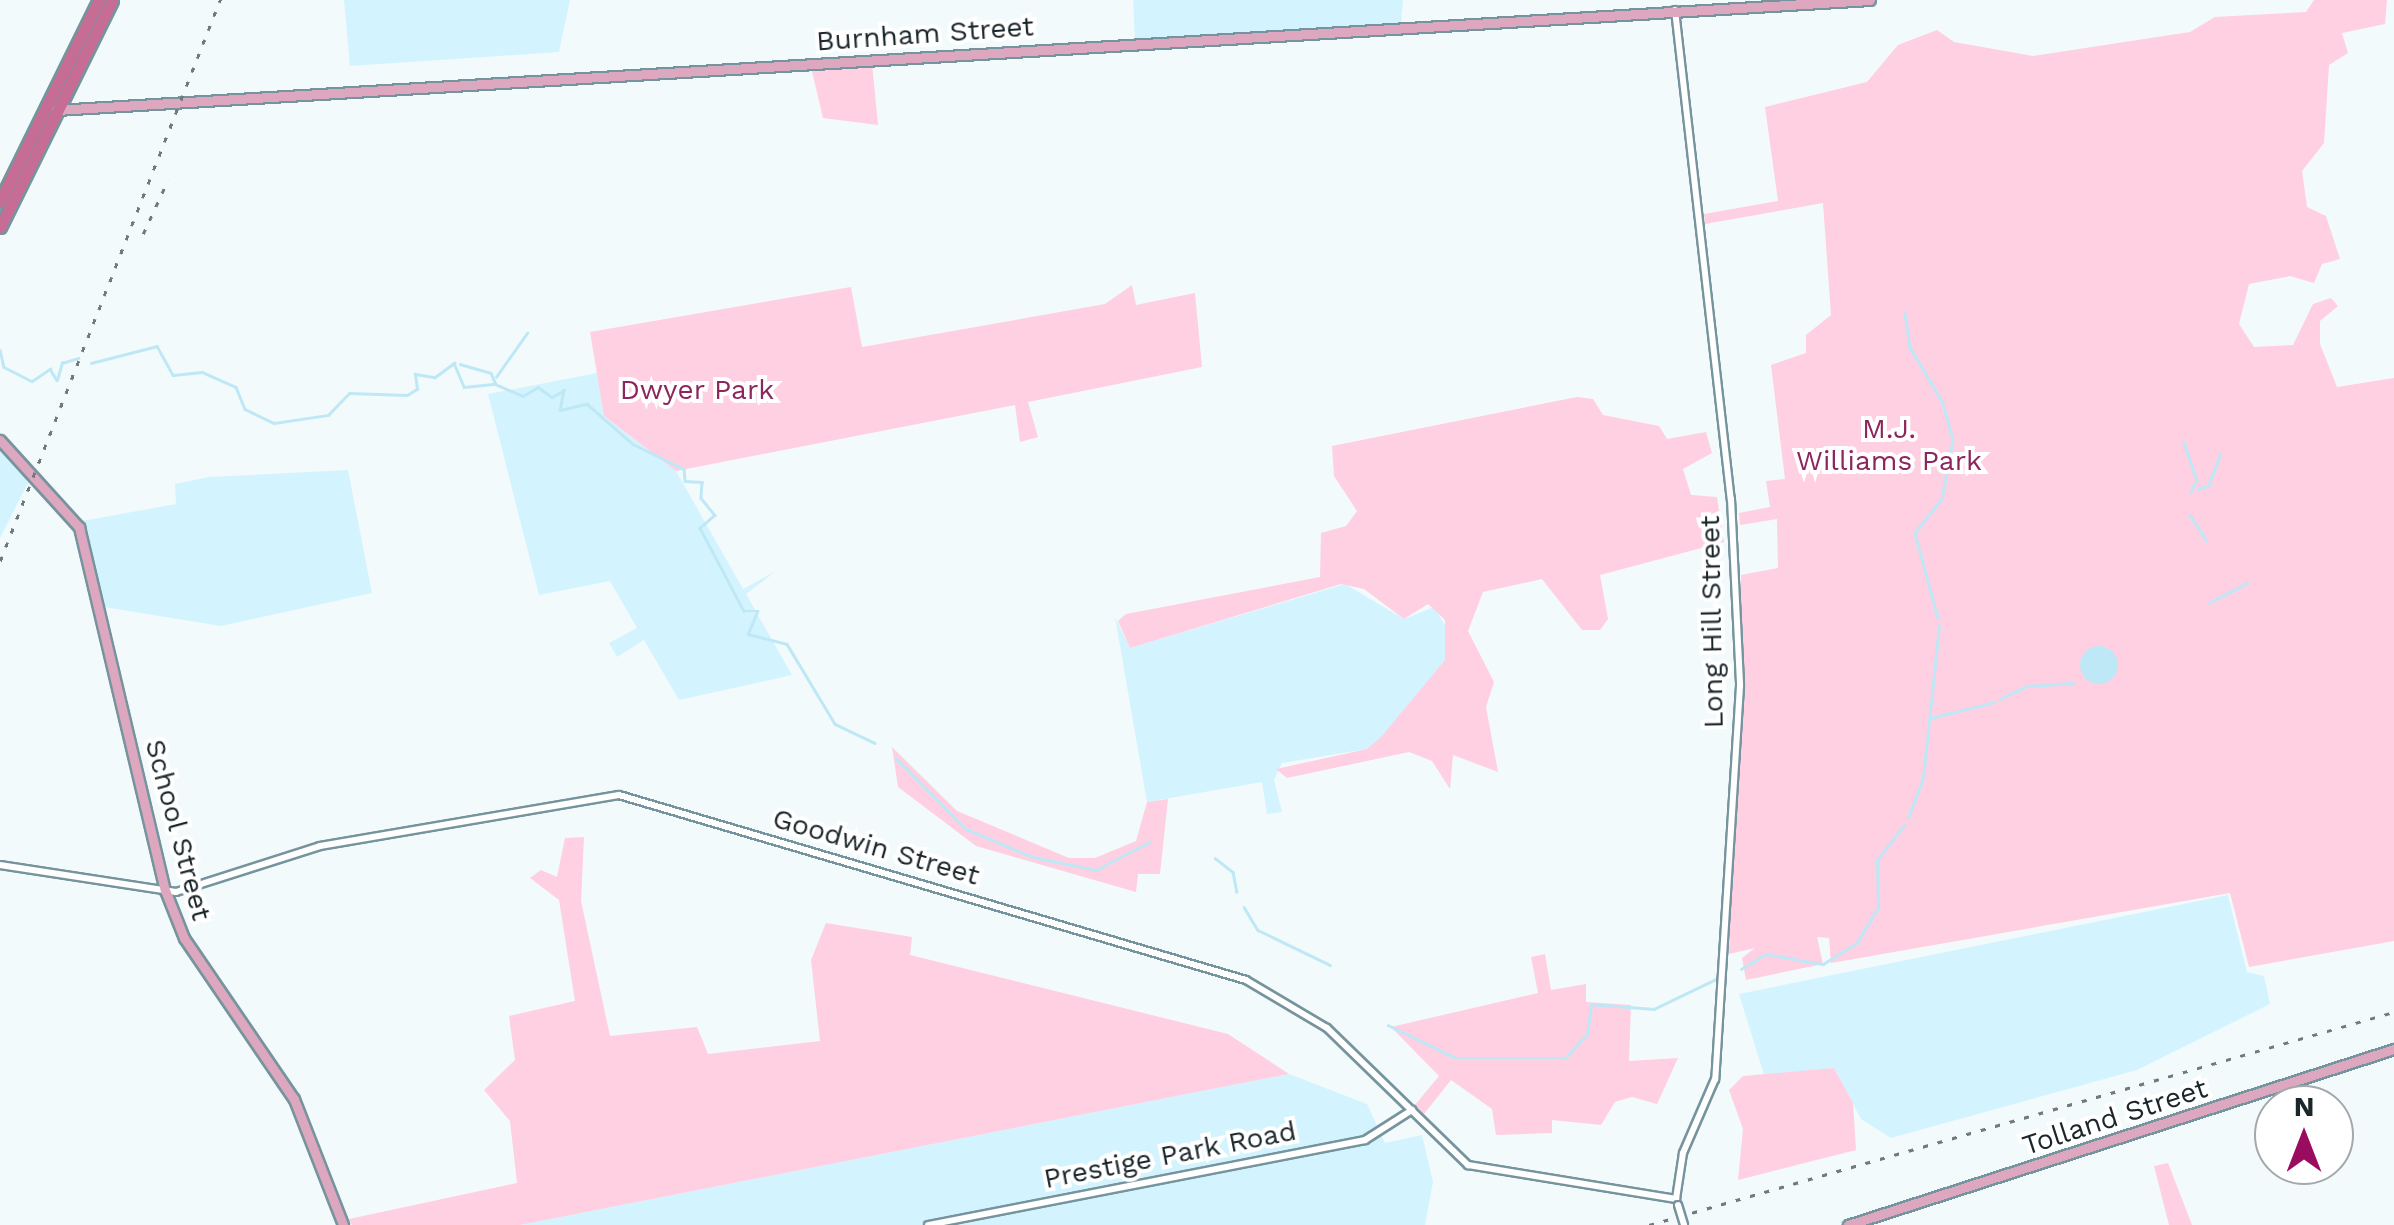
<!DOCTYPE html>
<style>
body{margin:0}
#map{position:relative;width:2394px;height:1225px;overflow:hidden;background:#f3fafc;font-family:"Work Sans",sans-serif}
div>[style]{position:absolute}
.built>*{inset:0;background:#d3f4fe}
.green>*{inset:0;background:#ffcfe2}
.water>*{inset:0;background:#bfe8f6}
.round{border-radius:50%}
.stream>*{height:2.5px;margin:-1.25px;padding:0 1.25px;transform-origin:1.25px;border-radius:1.25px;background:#bfe8f6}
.roads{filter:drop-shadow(2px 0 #76949d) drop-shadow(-2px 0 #76949d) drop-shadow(0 2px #76949d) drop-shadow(0 -2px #76949d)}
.minor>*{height:6px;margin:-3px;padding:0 3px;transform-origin:3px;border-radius:3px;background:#fff}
.major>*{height:9px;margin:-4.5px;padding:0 4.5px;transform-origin:4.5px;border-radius:4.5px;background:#dda7bf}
.highway>*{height:11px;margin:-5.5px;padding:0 5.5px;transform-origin:5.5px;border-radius:5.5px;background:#c76c95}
.rail>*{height:2.5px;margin-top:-1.25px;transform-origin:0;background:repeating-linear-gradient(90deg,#70797d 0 5px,transparent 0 15px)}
.bridges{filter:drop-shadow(2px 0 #76949d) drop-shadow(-2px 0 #76949d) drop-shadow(0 2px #76949d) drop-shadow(0 -2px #76949d)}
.minor-bridge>*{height:6px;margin:-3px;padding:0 3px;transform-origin:3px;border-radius:3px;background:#fff}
span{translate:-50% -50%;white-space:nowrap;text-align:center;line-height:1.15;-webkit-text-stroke:8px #fff;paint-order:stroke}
.street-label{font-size:28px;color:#1b262a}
.park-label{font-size:28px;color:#8c265c}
.north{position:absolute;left:2254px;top:1085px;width:100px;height:100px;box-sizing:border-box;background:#fff;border:2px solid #a4a8aa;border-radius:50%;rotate:0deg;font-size:28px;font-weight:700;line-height:40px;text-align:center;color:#1b262a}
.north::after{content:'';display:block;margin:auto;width:35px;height:45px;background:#990c5f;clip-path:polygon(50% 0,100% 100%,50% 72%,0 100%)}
</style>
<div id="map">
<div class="built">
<div style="clip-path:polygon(344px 0,570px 0,559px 52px,350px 66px)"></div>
<div style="clip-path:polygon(1133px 0,1403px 0,1401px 23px,1135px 41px)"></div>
<div style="clip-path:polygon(597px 373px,604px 416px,676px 471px,743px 589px,776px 571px,746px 594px,792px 675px,679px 700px,644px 640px,617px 657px,609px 643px,637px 628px,610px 581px,539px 595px,488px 394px)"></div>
<div style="clip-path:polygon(0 444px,32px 475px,0 538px)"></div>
<div style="clip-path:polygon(348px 470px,372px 593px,221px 626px,104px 607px,82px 521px,176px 504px,175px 484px,209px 477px)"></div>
<div style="clip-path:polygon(1345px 584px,1404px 619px,1434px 607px,1446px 627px,1445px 661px,1382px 737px,1367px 749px,1282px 763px,1274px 780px,1282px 812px,1267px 814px,1262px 782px,1147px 802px,1115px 617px,1130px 648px)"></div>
<div style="clip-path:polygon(2228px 895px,2247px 972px,2264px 976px,2270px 1004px,2137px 1070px,1891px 1138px,1861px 1119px,1834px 1068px,1764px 1075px,1739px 994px)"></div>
<div style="clip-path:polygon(1289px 1074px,1367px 1104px,1385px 1143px,1422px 1135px,1433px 1182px,1425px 1225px,520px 1225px)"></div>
</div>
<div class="green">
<div style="clip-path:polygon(2314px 0,2387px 0,2385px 24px,2342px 33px,2348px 53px,2329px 65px,2324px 143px,2302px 171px,2307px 207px,2326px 216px,2340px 259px,2322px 264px,2314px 283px,2290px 276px,2249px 284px,2239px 324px,2254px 347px,2293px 345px,2313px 304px,2331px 298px,2338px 306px,2320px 321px,2320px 344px,2337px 387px,2394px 378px,2394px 941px,2249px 967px,2230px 893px,1831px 963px,1829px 938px,1817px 937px,1823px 964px,1746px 980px,1742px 958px,1755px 948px,1729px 954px,1741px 575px,1778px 568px,1777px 519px,1740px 525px,1739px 513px,1770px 507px,1766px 481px,1785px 479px,1771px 365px,1806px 353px,1806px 335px,1831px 315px,1823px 203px,1705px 224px,1704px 214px,1778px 201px,1765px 107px,1867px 82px,1898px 45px,1937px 30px,1954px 42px,2033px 56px,2190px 32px,2215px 17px,2306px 12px)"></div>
<div style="clip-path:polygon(872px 63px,878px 125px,823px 118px,811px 67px)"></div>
<div style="clip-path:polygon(1132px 285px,1136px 305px,1195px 293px,1202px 367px,1028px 402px,1038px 437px,1020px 442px,1015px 405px,676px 471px,604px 416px,590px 332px,851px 287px,862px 347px,1105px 304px)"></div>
<div style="clip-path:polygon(1577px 397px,1593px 399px,1603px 415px,1659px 426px,1667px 439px,1706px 432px,1712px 453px,1683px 469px,1691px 495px,1717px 497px,1724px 542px,1600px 575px,1608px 619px,1600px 630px,1582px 630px,1542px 579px,1483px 592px,1468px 631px,1494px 682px,1486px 707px,1498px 772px,1453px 755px,1450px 789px,1432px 761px,1409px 752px,1287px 778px,1276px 769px,1367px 749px,1381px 737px,1445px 660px,1445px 620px,1428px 604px,1404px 619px,1364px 589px,1341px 584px,1130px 648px,1118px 621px,1126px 614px,1320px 577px,1321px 533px,1346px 526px,1357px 511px,1334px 476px,1332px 446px)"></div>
<div style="clip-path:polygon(892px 747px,957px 811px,1069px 858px,1095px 858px,1136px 841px,1147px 802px,1168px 799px,1160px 874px,1138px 874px,1136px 892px,976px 846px,898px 787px)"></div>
<div style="clip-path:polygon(584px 837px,581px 901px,610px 1036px,697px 1027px,708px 1054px,820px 1041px,811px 960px,826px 923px,912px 937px,910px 955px,1228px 1034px,1289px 1074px,520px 1225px,352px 1225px,349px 1219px,517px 1183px,510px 1121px,484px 1090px,515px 1060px,509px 1016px,575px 1001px,559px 900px,530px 878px,541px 870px,557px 877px,565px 838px)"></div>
<div style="clip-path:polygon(1545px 954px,1551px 990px,1586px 984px,1586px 1002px,1631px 1005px,1629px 1061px,1678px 1058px,1657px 1104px,1632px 1097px,1615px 1102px,1601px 1125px,1552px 1120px,1552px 1133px,1496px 1135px,1492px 1109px,1451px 1080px,1424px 1114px,1415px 1105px,1439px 1076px,1391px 1027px,1538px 993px,1531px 957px)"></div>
<div style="clip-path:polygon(1834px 1068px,1853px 1103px,1856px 1150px,1738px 1180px,1743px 1129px,1729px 1090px,1743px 1076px)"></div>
<div style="clip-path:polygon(2168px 1163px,2192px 1225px,2169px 1225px,2154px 1166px)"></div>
</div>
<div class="water">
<div class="round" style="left:2080px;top:646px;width:38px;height:38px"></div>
</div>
<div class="stream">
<div style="left:1905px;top:313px;width:34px;rotate:82deg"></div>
<div style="left:1910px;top:347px;width:65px;rotate:59.5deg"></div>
<div style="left:1943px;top:403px;width:38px;rotate:75deg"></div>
<div style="left:1953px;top:440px;width:60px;rotate:100.6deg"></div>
<div style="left:1942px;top:499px;width:43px;rotate:128.5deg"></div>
<div style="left:1915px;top:533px;width:88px;rotate:74.9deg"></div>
<div style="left:0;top:350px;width:17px;rotate:77deg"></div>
<div style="left:4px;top:367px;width:31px;rotate:27deg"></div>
<div style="left:32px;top:381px;width:22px;rotate:-34deg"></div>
<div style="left:50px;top:369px;width:13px;rotate:58deg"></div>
<div style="left:57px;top:380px;width:18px;rotate:-74deg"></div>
<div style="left:62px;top:363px;width:17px;rotate:-17deg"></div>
<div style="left:91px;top:363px;width:68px;rotate:-14.4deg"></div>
<div style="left:157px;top:346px;width:33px;rotate:61deg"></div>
<div style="left:173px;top:375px;width:29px;rotate:-6deg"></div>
<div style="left:202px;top:372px;width:37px;rotate:24deg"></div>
<div style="left:236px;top:387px;width:24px;rotate:68deg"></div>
<div style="left:245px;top:409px;width:32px;rotate:26deg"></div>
<div style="left:274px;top:423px;width:55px;rotate:-8.4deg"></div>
<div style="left:328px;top:415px;width:30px;rotate:-46deg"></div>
<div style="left:349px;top:393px;width:58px;rotate:2deg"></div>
<div style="left:407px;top:395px;width:12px;rotate:-31deg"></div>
<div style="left:417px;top:389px;width:15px;rotate:-98deg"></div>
<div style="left:415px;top:374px;width:20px;rotate:9deg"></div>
<div style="left:435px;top:377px;width:24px;rotate:-36deg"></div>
<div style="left:454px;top:363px;width:26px;rotate:67deg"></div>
<div style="left:464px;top:387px;width:31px;rotate:-6deg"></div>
<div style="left:495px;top:384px;width:30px;rotate:23deg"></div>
<div style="left:523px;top:396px;width:17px;rotate:-31deg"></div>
<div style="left:538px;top:387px;width:17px;rotate:36deg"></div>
<div style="left:552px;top:397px;width:14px;rotate:-30deg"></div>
<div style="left:564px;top:390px;width:20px;rotate:101deg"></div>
<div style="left:560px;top:410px;width:28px;rotate:-13deg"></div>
<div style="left:587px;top:404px;width:61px;rotate:41deg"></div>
<div style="left:633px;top:444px;width:57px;rotate:26.1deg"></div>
<div style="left:684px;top:469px;width:12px;rotate:85deg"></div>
<div style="left:685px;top:481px;width:17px;rotate:3deg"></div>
<div style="left:702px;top:482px;width:16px;rotate:94deg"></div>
<div style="left:701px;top:498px;width:22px;rotate:51deg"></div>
<div style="left:715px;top:515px;width:20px;rotate:139deg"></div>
<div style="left:700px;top:528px;width:94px;rotate:62.1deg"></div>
<div style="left:744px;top:611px;width:14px"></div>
<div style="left:758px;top:611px;width:25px;rotate:113deg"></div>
<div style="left:748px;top:634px;width:40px;rotate:14.4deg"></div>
<div style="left:787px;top:644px;width:93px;rotate:59deg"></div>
<div style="left:835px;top:724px;width:44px;rotate:25.4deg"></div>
<div style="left:460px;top:364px;width:32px;rotate:16deg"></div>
<div style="left:491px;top:373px;width:12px;rotate:66deg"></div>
<div style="left:496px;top:377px;width:54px;rotate:-54.8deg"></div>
<div style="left:2184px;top:442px;width:41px;rotate:71.6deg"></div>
<div style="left:2197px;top:481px;width:13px;rotate:119deg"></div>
<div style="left:2198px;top:489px;width:10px;rotate:-17deg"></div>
<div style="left:2208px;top:486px;width:34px;rotate:-69deg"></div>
<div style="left:2190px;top:515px;width:30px;rotate:57deg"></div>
<div style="left:2209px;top:603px;width:43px;rotate:-27.8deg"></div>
<div style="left:2000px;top:699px;width:30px;rotate:-26deg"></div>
<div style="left:2027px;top:686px;width:46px;rotate:-3.7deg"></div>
<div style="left:1930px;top:718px;width:67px;rotate:-13.8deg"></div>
<div style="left:896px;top:758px;width:100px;rotate:45.4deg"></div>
<div style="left:966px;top:829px;width:73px;rotate:22.7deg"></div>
<div style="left:1033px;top:857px;width:64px;rotate:11.7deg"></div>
<div style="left:1096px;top:870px;width:60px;rotate:-27.8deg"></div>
<div style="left:1908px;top:818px;width:43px;rotate:-69.4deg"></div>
<div style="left:1923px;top:778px;width:153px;rotate:-84deg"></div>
<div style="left:1215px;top:858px;width:23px;rotate:38deg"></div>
<div style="left:1233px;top:872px;width:20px;rotate:79deg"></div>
<div style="left:1244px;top:907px;width:27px;rotate:59deg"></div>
<div style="left:1258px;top:930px;width:80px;rotate:25.9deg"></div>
<div style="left:1741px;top:969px;width:29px;rotate:-31deg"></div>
<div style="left:1766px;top:954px;width:58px;rotate:10deg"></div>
<div style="left:1823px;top:964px;width:40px;rotate:-32deg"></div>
<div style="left:1857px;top:943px;width:42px;rotate:-59.7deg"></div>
<div style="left:1878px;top:907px;width:47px;rotate:-91.2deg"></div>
<div style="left:1877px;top:860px;width:44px;rotate:-52.4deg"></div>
<div style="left:1388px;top:1025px;width:76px;rotate:25.9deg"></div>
<div style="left:1456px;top:1058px;width:109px"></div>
<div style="left:1565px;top:1058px;width:33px;rotate:-47deg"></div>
<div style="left:1587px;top:1034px;width:30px;rotate:-82deg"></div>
<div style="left:1591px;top:1004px;width:63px;rotate:4.5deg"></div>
<div style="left:1654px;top:1009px;width:71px;rotate:-25.8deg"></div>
</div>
<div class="roads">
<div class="minor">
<div style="left:1675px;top:10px;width:492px;rotate:83.5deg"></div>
<div style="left:1731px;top:499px;width:187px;rotate:87.2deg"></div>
<div style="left:1740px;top:686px;width:394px;rotate:93.6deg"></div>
<div style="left:1715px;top:1079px;width:81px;rotate:113.4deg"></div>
<div style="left:1683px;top:1153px;width:47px;rotate:98.7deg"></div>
<div style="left:0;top:865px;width:178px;rotate:8.7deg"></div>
<div style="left:176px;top:892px;width:151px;rotate:-17.7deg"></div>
<div style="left:320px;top:846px;width:303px;rotate:-9.7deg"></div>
<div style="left:619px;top:795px;width:654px;rotate:16.44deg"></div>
<div style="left:1246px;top:980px;width:94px;rotate:30.7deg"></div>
<div style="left:1327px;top:1028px;width:197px;rotate:44.2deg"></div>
<div style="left:1468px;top:1165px;width:211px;rotate:9.3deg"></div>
<div style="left:928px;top:1225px;width:445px;rotate:-11deg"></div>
<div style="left:1365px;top:1140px;width:56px;rotate:-32.6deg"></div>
</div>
<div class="major">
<div style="left:56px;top:110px;width:1817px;rotate:-3.47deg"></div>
<div style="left:0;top:440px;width:118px;rotate:47.8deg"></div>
<div style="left:79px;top:527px;width:373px;rotate:76.7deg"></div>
<div style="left:165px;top:890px;width:52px;rotate:68.4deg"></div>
<div style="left:184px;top:938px;width:195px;rotate:55.7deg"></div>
<div style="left:294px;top:1099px;width:135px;rotate:68.7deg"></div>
<div style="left:1848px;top:1225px;width:574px;rotate:-17.87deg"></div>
</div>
<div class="highway">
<div style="left:0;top:201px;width:224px;rotate:-63.8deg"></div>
<div style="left:0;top:227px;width:253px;rotate:-63.7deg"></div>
</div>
</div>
<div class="rail">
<div style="left:143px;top:234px;width:60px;rotate:-65.2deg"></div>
<div style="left:0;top:561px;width:603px;rotate:-68.59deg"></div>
<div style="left:1649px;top:1225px;width:775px;rotate:-15.96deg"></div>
</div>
<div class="bridges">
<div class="minor-bridge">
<div style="left:1678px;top:1205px;width:21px;rotate:73deg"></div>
</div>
</div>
<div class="street-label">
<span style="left:925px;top:34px;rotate:-4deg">Burnham Street</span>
<span style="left:1712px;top:622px;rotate:-91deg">Long Hill Street</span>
<span style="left:178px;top:830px;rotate:75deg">School Street</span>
<span style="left:876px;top:847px;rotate:16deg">Goodwin Street</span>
<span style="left:2115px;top:1117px;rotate:-18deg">Tolland Street</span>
<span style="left:1170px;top:1155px;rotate:-11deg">Prestige Park Road</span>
</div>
<div class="park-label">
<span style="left:697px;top:390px">Dwyer Park</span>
<span style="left:1889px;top:445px">M.J.<br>Williams Park</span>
</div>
<div class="north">N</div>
</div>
